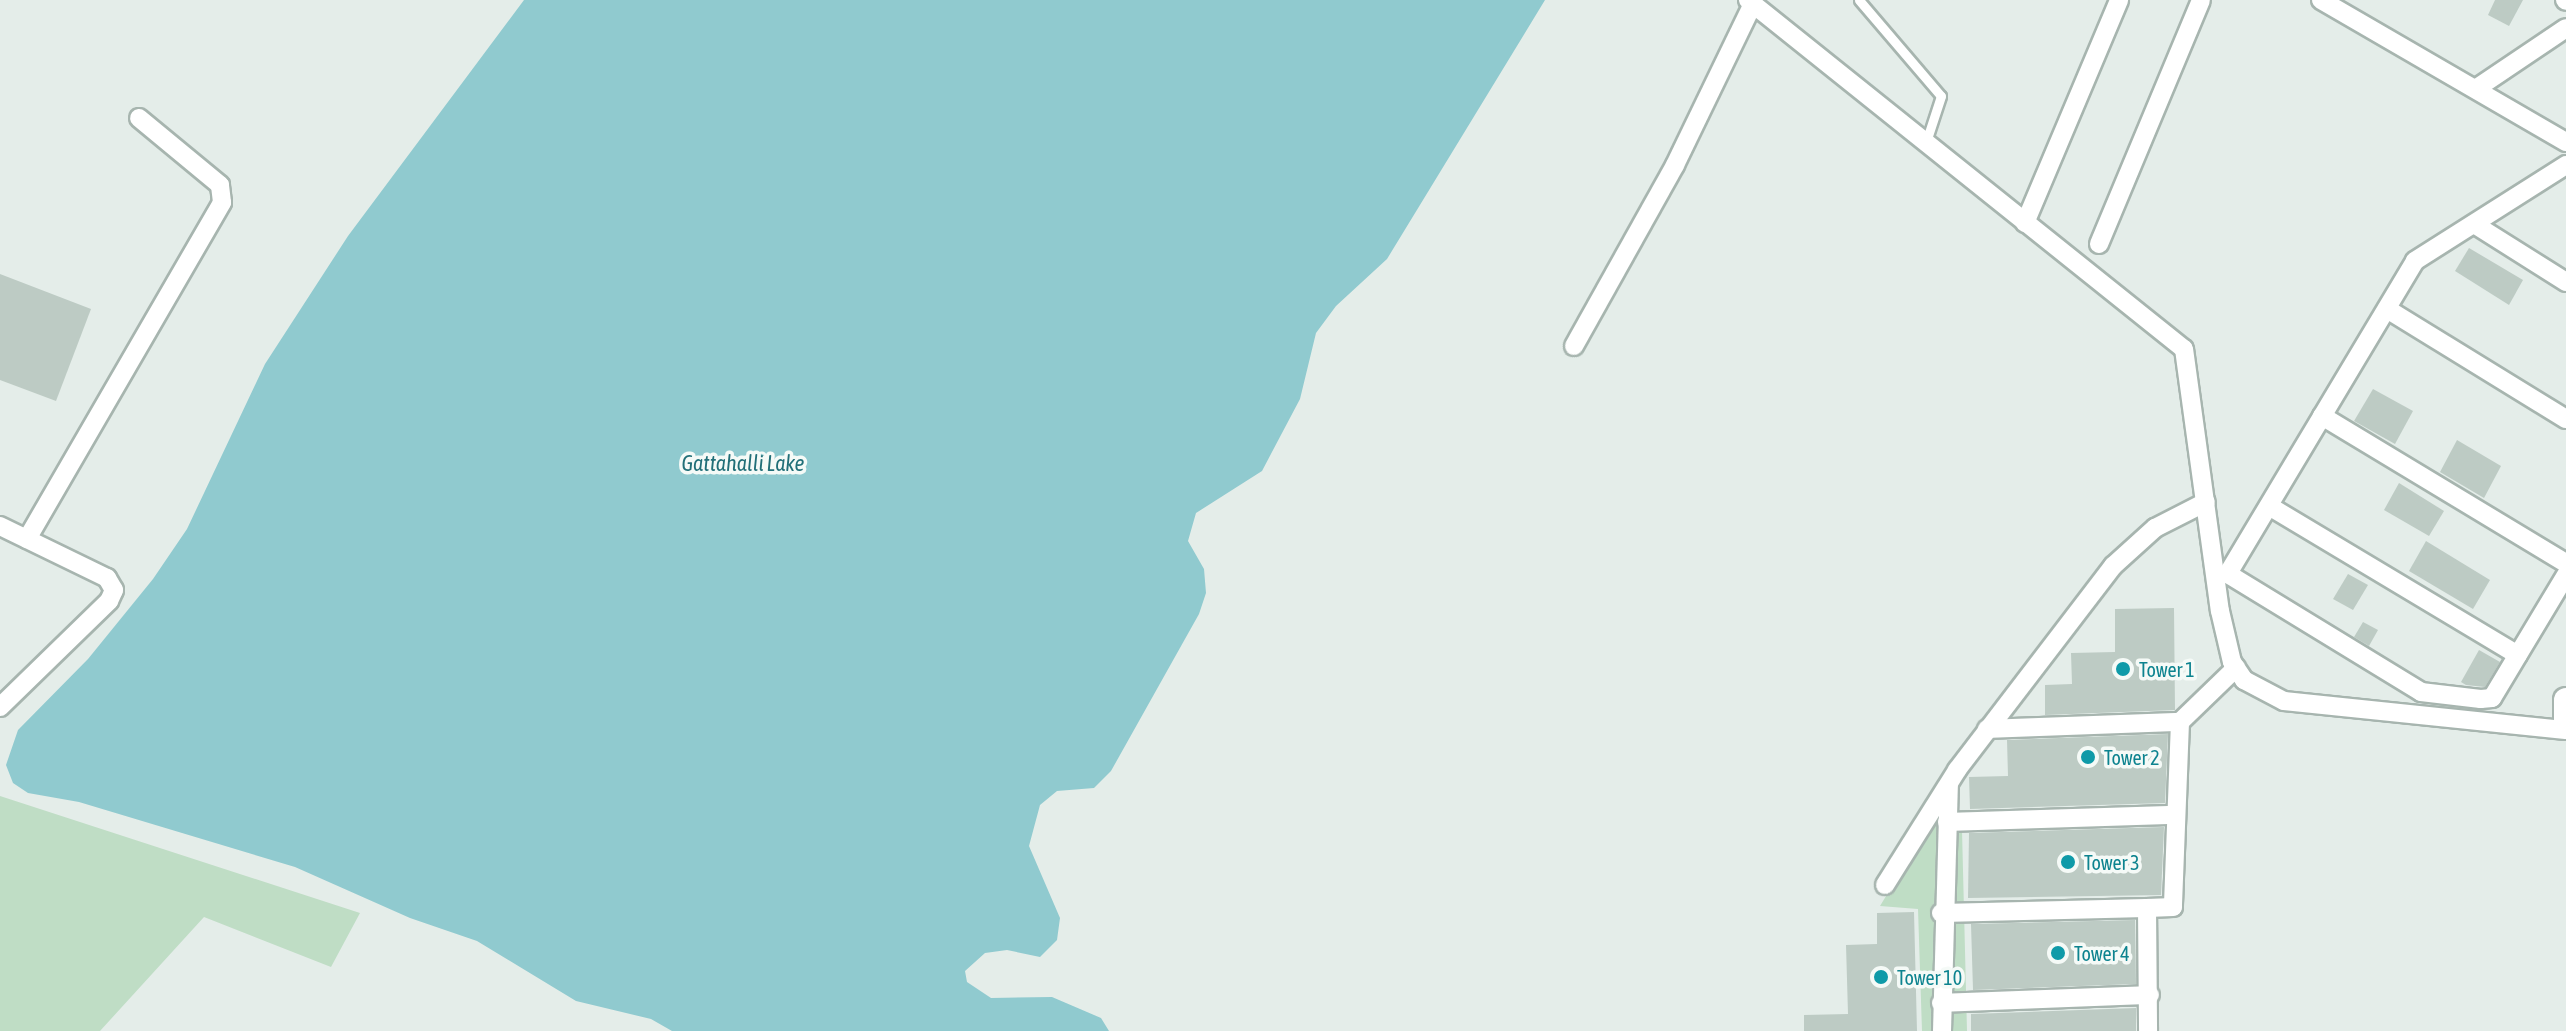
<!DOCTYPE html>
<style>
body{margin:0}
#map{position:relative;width:2566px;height:1031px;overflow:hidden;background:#e4ede9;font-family:"Asap Condensed",sans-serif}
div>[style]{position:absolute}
.green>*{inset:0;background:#bfddc5}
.water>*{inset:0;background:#90cacf}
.building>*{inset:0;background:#bdcbc4}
.roads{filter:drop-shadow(2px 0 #a7b5af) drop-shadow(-2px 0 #a7b5af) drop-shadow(0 2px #a7b5af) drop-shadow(0 -2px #a7b5af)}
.lane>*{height:9px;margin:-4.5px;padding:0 4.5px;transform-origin:4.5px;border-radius:4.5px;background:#fff}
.street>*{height:18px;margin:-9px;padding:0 9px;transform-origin:9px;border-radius:9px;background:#fff}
.secondary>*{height:24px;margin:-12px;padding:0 12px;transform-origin:12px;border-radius:12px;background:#fff}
.dots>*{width:22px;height:22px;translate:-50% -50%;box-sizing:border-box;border:4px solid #f5faf7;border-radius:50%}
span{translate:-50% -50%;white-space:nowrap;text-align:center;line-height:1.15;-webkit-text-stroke:7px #f5faf7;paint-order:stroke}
.culture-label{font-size:20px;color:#0d838f}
.left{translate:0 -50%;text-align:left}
.water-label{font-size:22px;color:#216f78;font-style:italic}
</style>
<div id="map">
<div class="green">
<div style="clip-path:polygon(0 796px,360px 913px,331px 967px,204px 917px,100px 1031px,0 1031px)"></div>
<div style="clip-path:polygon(1929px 825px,1962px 830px,1967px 1031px,1922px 1031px,1918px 909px,1880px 906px)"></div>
</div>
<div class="water">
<div style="clip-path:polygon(524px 0,1545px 0,1387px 259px,1336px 306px,1316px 333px,1300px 399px,1262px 471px,1196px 513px,1188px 541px,1204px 569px,1206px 593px,1199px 614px,1111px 771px,1094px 788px,1057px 791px,1040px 805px,1029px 846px,1060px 918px,1057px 940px,1040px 957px,1007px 950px,985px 953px,965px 971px,967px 982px,991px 998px,1052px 997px,1101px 1018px,1109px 1031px,672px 1031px,651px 1019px,576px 1001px,477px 941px,410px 918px,295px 867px,79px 802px,28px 793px,13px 783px,6px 765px,18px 730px,88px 659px,153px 579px,187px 529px,265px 364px,348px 236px)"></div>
</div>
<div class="building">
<div style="clip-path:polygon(2495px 0,2523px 0,2509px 26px,2488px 15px)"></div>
<div style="clip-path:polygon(2469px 248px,2523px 280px,2509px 305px,2455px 271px)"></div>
<div style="clip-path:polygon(0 274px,91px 309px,56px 401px,0 380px)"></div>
<div style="clip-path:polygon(2373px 389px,2413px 411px,2395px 444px,2354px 421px)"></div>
<div style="clip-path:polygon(2457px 440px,2501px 466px,2484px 498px,2440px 472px)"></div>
<div style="clip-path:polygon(2399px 483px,2444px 511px,2429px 536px,2384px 510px)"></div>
<div style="clip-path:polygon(2426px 541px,2490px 580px,2473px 609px,2409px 571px)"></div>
<div style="clip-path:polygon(2348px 574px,2368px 585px,2353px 610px,2333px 599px)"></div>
<div style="clip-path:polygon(2174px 608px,2175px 710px,2045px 715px,2045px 685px,2072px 684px,2071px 653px,2115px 652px,2115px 609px)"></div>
<div style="clip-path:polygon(2363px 622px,2378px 630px,2369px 646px,2354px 637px)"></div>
<div style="clip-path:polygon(2479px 650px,2500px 662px,2485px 687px,2466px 685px,2461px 682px)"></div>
<div style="clip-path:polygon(2168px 734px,2165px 803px,1970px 809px,1969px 777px,2008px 776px,2007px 740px)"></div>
<div style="clip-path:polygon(2164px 827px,2161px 895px,1968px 898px,1969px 833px)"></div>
<div style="clip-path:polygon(1914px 912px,1917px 1031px,1804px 1031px,1804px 1015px,1848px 1014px,1846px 945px,1877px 944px,1877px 913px)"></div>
<div style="clip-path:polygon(2135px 920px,2136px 984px,1973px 990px,1971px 924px)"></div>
<div style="clip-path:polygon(2136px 1008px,2136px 1031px,1971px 1031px,1971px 1014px)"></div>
</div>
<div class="roads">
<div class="lane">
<div style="left:1859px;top:0;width:126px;rotate:49.5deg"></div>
<div style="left:1941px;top:96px;width:48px;rotate:108.1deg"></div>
</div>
<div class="street">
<div style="left:1748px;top:0;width:558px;rotate:38.68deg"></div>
<div style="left:2184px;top:349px;width:264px;rotate:82.2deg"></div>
<div style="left:2220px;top:611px;width:52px;rotate:76.8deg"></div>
<div style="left:2232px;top:662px;width:22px;rotate:56deg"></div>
<div style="left:2244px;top:680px;width:45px;rotate:27.7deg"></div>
<div style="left:2284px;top:701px;width:283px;rotate:5.9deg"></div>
<div style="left:2321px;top:0;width:283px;rotate:30.1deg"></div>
<div style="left:2565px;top:0;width:1px;rotate:45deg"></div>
<div style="left:2477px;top:88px;width:107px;rotate:-34deg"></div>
<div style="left:2566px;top:165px;width:179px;rotate:147.6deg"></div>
<div style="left:2415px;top:261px;width:365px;rotate:120.9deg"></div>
<div style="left:2228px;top:574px;width:226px;rotate:31.4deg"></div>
<div style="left:2421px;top:692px;width:60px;rotate:6.7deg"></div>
<div style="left:2481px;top:699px;width:11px;rotate:-5deg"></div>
<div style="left:2492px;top:698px;width:144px;rotate:-59deg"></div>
<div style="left:2025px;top:223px;width:242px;rotate:-67.1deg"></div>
<div style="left:2474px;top:224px;width:109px;rotate:32.2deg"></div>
<div style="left:2099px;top:244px;width:264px;rotate:-67.3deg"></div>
<div style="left:2387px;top:309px;width:210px;rotate:31.6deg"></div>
<div style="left:1574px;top:346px;width:207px;rotate:-60.8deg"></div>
<div style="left:1675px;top:165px;width:179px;rotate:-64.2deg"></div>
<div style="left:2322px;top:416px;width:285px;rotate:31.1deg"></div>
<div style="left:2269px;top:506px;width:290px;rotate:30.9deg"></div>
<div style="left:0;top:526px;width:119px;rotate:25.9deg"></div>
<div style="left:107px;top:578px;width:14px;rotate:60deg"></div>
<div style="left:114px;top:590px;width:12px;rotate:114deg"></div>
<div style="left:109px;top:601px;width:152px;rotate:135.8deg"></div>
<div style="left:27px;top:539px;width:389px;rotate:-59.9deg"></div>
<div style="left:222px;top:202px;width:17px;rotate:-97deg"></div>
<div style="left:220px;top:185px;width:105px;rotate:-140.4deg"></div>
<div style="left:2180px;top:722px;width:78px;rotate:-44deg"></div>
<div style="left:1987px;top:729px;width:193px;rotate:-2.1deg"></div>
<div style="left:2180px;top:722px;width:185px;rotate:92.2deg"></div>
<div style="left:2173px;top:907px;width:26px;rotate:178deg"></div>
<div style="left:2147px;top:908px;width:123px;rotate:89.5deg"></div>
<div style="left:1947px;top:822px;width:228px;rotate:-1.8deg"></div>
<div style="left:1885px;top:885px;width:136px;rotate:-57.9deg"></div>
<div style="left:1957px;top:770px;width:257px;rotate:-52.6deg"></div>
<div style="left:2113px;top:566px;width:57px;rotate:-42.1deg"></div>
<div style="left:2155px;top:528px;width:57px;rotate:-27deg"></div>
<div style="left:1941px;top:913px;width:206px;rotate:-1.4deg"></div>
<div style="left:1941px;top:1003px;width:209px;rotate:-2.2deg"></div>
<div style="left:1942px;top:1031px;width:246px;rotate:-88.4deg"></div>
</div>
<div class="secondary">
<div style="left:2566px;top:700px;width:24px;rotate:90deg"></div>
</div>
</div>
<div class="dots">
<div style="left:2123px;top:669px;background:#0f9aa8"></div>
<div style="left:2088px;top:757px;background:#0f9aa8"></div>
<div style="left:2068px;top:862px;background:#0f9aa8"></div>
<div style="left:2058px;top:953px;background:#0f9aa8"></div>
<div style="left:1881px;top:977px;background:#0f9aa8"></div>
</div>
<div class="culture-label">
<span class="left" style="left:2139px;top:669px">Tower 1</span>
<span class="left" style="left:2104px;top:757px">Tower 2</span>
<span class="left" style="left:2084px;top:862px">Tower 3</span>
<span class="left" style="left:2074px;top:953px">Tower 4</span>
<span class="left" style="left:1897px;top:977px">Tower 10</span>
</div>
<div class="water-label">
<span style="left:743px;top:464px">Gattahalli Lake</span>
</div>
</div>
